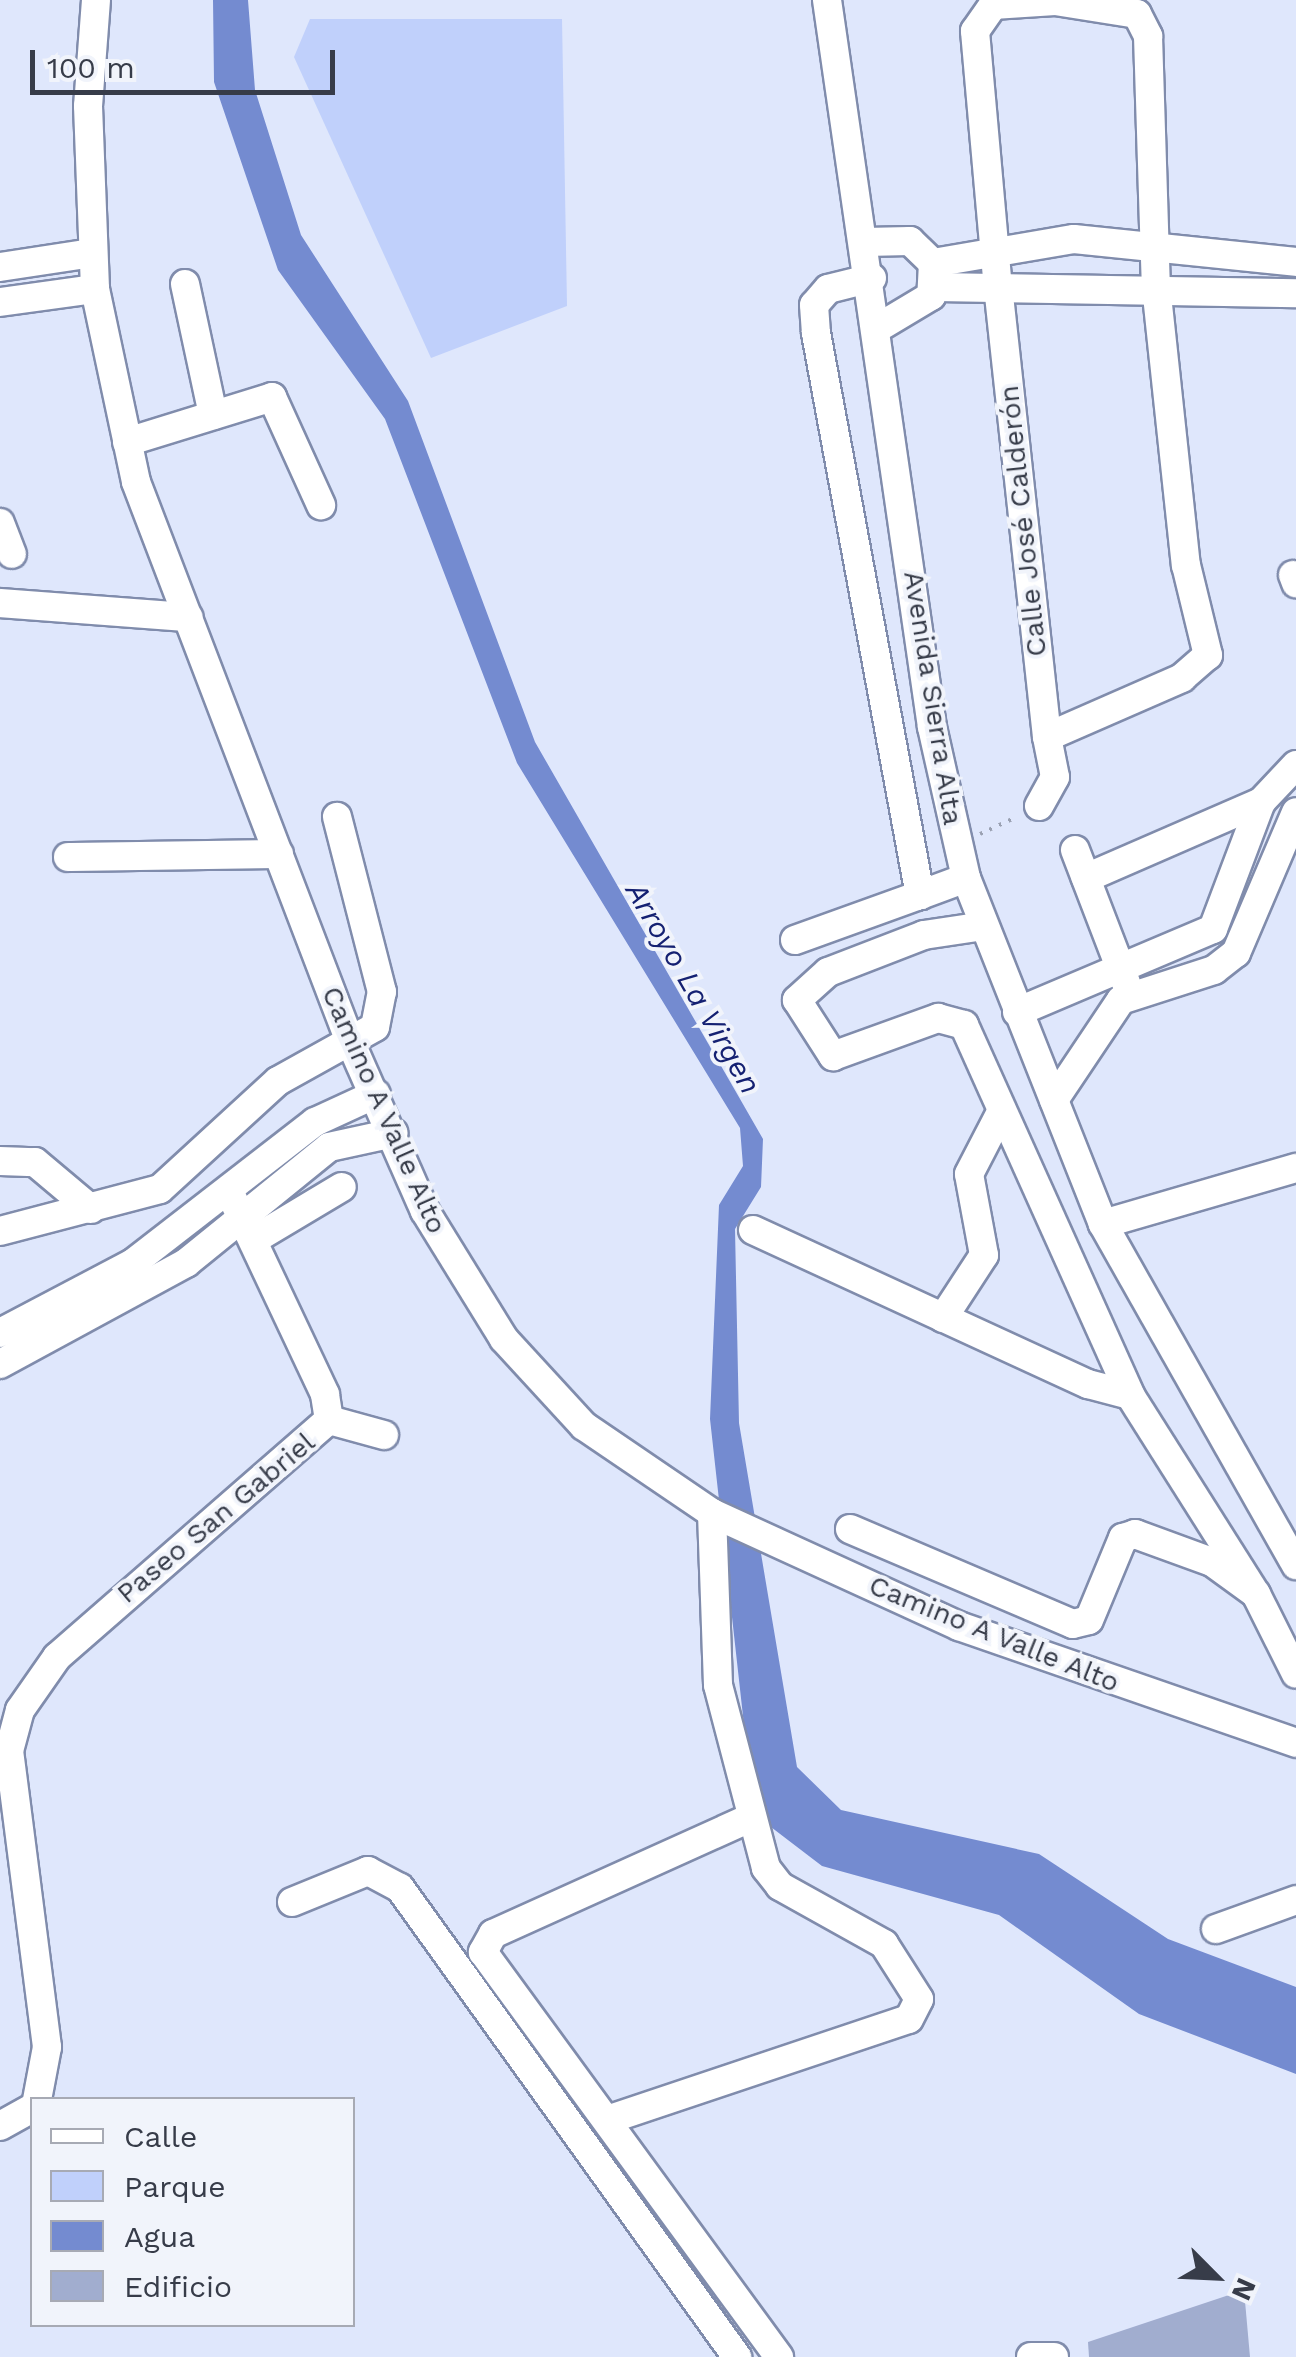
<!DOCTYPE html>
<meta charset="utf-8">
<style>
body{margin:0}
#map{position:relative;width:1296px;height:2357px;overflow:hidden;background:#dfe7fc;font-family:"Work Sans",sans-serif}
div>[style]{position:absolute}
.green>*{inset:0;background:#c0d0fb}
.water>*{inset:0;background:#748bd0}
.building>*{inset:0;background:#a1adcf}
.path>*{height:4px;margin-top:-2px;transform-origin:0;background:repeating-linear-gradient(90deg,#9aa1b2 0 2.5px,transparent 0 10.5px)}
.roads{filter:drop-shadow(2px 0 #808cac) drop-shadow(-2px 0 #808cac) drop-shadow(0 2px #808cac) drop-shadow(0 -2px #808cac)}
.minor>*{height:28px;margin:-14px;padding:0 14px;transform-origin:14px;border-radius:14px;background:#fff}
span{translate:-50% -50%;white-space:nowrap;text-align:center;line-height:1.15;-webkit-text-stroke:8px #f1f4fb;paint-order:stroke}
.street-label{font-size:28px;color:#373c49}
.water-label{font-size:30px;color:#152172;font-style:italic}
.legend{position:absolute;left:30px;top:2097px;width:325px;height:230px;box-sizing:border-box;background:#f1f4fb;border:2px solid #a7aab4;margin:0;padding:12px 18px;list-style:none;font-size:30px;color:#373c49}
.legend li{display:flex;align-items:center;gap:20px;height:50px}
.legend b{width:50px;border:2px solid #a7aab4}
.north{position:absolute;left:1166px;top:2227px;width:100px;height:100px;-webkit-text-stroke:8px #f1f4fb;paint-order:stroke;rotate:114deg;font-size:28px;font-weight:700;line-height:40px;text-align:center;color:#373c49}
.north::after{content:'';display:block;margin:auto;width:35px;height:45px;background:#373c49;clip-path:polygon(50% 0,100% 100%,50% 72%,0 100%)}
.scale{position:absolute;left:30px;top:50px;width:305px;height:45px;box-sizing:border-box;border:5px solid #373c49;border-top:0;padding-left:12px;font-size:30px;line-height:35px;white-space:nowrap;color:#373c49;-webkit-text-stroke:8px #f1f4fb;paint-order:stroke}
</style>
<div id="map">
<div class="green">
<div style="clip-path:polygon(310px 19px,562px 19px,567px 306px,431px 358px,294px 57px)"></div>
</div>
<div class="water">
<div style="clip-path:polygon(213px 0,248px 0,255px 90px,301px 235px,408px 401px,535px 742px,763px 1139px,761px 1187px,735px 1229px,739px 1423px,797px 1767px,841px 1810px,1039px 1854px,1168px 1939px,1296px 1987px,1296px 2074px,1139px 2014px,999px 1915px,822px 1866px,767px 1824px,751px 1788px,710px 1419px,719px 1205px,743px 1166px,740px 1128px,517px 763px,385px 419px,278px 270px,214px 82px)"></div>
</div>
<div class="building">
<div style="clip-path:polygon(1244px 2290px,1250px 2357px,1089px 2357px,1088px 2342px)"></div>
</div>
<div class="path">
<div style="left:980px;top:834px;width:40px;rotate:-25deg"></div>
</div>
<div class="roads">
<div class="minor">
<div style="left:96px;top:0;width:106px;rotate:94.3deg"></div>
<div style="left:88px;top:106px;width:183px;rotate:87.8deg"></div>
<div style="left:95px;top:289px;width:197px;rotate:78deg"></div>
<div style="left:136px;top:482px;width:596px;rotate:69.07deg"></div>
<div style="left:349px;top:1039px;width:188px;rotate:66.2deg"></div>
<div style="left:425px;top:1211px;width:150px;rotate:58.3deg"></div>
<div style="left:504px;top:1339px;width:118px;rotate:47.4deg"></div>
<div style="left:584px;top:1426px;width:155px;rotate:34.2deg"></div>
<div style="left:712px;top:1513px;width:272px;rotate:24.6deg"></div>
<div style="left:959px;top:1626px;width:357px;rotate:19.1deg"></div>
<div style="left:827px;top:0;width:735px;rotate:81.78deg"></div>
<div style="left:932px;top:727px;width:155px;rotate:77.3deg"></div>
<div style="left:966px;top:878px;width:372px;rotate:68.4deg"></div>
<div style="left:1103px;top:1224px;width:392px;rotate:60.5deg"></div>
<div style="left:865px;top:242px;width:45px;rotate:-1.3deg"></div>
<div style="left:910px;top:241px;width:32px;rotate:44deg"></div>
<div style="left:933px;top:263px;width:33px;rotate:93deg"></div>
<div style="left:931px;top:296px;width:58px;rotate:149deg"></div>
<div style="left:933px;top:263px;width:143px;rotate:-9.7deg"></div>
<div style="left:1074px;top:239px;width:223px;rotate:5.9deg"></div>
<div style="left:0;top:267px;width:94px;rotate:-8.6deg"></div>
<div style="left:872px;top:278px;width:45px;rotate:166deg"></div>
<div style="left:828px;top:289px;width:21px;rotate:131deg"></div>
<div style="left:814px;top:305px;width:28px;rotate:86deg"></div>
<div style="left:816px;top:333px;width:572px;rotate:79.52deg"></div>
<div style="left:920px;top:895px;width:49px;rotate:-20.3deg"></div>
<div style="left:185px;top:284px;width:134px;rotate:77.9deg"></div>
<div style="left:937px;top:287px;width:359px;rotate:1deg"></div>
<div style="left:0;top:302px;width:96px;rotate:-7.8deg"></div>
<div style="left:127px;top:442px;width:152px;rotate:-17.2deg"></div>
<div style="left:272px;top:397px;width:119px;rotate:65.6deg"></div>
<div style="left:0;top:523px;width:33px;rotate:69deg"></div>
<div style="left:1293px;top:575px;width:9px;rotate:69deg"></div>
<div style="left:0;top:603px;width:189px;rotate:4.3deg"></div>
<div style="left:1039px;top:806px;width:33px;rotate:-61deg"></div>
<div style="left:1055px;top:777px;width:41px;rotate:-101.3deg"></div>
<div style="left:1047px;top:737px;width:451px;rotate:-96.2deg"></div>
<div style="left:998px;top:289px;width:259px;rotate:-95.1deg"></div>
<div style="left:975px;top:31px;width:32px;rotate:-55deg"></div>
<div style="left:993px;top:5px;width:62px;rotate:-3.7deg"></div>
<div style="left:1055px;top:1px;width:83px;rotate:9deg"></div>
<div style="left:1137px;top:14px;width:25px;rotate:63deg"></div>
<div style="left:1148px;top:36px;width:250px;rotate:88.2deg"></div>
<div style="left:1156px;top:286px;width:281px;rotate:83.9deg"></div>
<div style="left:1186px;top:565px;width:93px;rotate:76.3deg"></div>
<div style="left:1208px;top:655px;width:35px;rotate:139deg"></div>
<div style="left:1182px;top:678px;width:147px;rotate:156.4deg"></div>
<div style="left:1075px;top:850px;width:142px;rotate:69deg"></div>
<div style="left:68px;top:857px;width:211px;rotate:-0.8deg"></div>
<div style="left:1086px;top:878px;width:191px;rotate:-23.5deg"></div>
<div style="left:984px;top:926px;width:61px;rotate:171.5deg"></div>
<div style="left:924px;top:935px;width:103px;rotate:158.9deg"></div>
<div style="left:828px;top:972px;width:42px;rotate:137.9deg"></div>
<div style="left:797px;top:1000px;width:67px;rotate:57.3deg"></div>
<div style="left:833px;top:1056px;width:112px;rotate:-19.9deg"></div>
<div style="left:938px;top:1018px;width:27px;rotate:15deg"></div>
<div style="left:964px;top:1025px;width:406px;rotate:65.8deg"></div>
<div style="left:795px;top:940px;width:133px;rotate:-19.8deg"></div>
<div style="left:1017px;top:1012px;width:213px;rotate:-23deg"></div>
<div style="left:1213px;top:929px;width:136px;rotate:-69.3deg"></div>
<div style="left:1261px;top:802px;width:51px;rotate:-46.6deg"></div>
<div style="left:1054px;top:1100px;width:120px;rotate:-56.2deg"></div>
<div style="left:1121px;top:1000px;width:98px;rotate:-17.9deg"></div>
<div style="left:1214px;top:970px;width:28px;rotate:-38deg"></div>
<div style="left:1236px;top:953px;width:153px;rotate:-66.9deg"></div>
<div style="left:0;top:1161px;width:35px;rotate:2deg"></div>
<div style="left:35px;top:1162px;width:73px;rotate:40deg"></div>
<div style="left:1103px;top:1224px;width:201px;rotate:-16.2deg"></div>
<div style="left:753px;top:1230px;width:369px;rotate:24.7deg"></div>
<div style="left:1088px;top:1384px;width:43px;rotate:14.7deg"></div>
<div style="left:1130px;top:1395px;width:236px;rotate:57.7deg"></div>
<div style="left:0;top:1231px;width:165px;rotate:-14.7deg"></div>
<div style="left:160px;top:1189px;width:160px;rotate:-42.5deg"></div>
<div style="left:278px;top:1081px;width:111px;rotate:-29.1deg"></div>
<div style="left:375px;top:1027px;width:36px;rotate:-79deg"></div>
<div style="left:382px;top:992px;width:181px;rotate:-104.4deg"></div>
<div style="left:255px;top:1239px;width:101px;rotate:-30.9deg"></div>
<div style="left:943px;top:1318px;width:75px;rotate:-56.9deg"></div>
<div style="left:984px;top:1255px;width:82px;rotate:-100.5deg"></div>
<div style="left:969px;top:1174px;width:70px;rotate:-62.7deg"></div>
<div style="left:0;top:1333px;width:150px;rotate:-27.8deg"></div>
<div style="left:133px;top:1263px;width:230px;rotate:-37.8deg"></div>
<div style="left:315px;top:1122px;width:67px;rotate:-24.7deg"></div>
<div style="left:0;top:1364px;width:212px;rotate:-28.5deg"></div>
<div style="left:186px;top:1263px;width:184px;rotate:-39deg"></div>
<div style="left:329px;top:1147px;width:66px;rotate:-12.2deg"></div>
<div style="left:329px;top:1420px;width:57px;rotate:15.3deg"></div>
<div style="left:850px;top:1529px;width:242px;rotate:23.1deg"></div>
<div style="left:1073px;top:1624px;width:16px;rotate:-14deg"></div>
<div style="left:1089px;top:1620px;width:89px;rotate:-67.5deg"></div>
<div style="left:1123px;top:1538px;width:13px;rotate:-18deg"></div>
<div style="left:1135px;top:1534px;width:82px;rotate:20deg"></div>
<div style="left:1212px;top:1562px;width:54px;rotate:36deg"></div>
<div style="left:1256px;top:1594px;width:89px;rotate:63.4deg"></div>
<div style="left:750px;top:1818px;width:282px;rotate:155.7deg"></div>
<div style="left:493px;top:1934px;width:21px;rotate:119deg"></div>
<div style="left:483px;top:1952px;width:502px;rotate:53.84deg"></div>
<div style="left:292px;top:1902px;width:82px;rotate:-22.2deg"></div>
<div style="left:368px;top:1871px;width:36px;rotate:28deg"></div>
<div style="left:400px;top:1888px;width:578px;rotate:54.3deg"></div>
<div style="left:1216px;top:1929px;width:85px;rotate:-19.9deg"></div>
<div style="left:37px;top:2100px;width:54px;rotate:-79.3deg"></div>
<div style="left:47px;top:2047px;width:298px;rotate:-97.3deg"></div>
<div style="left:9px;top:1751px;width:42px;rotate:-75deg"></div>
<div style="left:20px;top:1710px;width:65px;rotate:-55.1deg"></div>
<div style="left:57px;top:1657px;width:361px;rotate:-41.1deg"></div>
<div style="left:329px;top:1420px;width:26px;rotate:-99deg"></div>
<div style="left:325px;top:1394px;width:222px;rotate:-115.3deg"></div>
<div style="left:607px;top:2120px;width:318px;rotate:-18.5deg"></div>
<div style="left:909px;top:2019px;width:22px;rotate:-63deg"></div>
<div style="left:919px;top:1999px;width:65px;rotate:-122.5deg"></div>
<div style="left:884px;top:1944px;width:119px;rotate:-150.9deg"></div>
<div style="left:780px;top:1886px;width:23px;rotate:-128deg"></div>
<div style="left:766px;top:1868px;width:189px;rotate:-104.7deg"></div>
<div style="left:718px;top:1685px;width:172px;rotate:-92deg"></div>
<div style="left:0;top:2126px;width:37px;rotate:-29deg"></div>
<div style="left:1031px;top:2357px;width:23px"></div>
</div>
</div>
<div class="street-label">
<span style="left:1023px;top:521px;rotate:-96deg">Calle José Calderón</span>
<span style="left:933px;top:698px;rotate:81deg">Avenida Sierra Alta</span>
<span style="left:384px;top:1110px;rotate:66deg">Camino A Valle Alto</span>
<span style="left:216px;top:1518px;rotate:-40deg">Paseo San Gabriel</span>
<span style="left:994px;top:1634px;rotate:22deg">Camino A Valle Alto</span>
</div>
<div class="water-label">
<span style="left:693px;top:988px;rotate:60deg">Arroyo La Virgen</span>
</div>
<ul class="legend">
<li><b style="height:12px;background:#fff"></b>Calle</li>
<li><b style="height:28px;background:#c0d0fb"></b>Parque</li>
<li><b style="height:28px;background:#748bd0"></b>Agua</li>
<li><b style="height:28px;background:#a1adcf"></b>Edificio</li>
</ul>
<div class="north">N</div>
<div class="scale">100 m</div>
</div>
